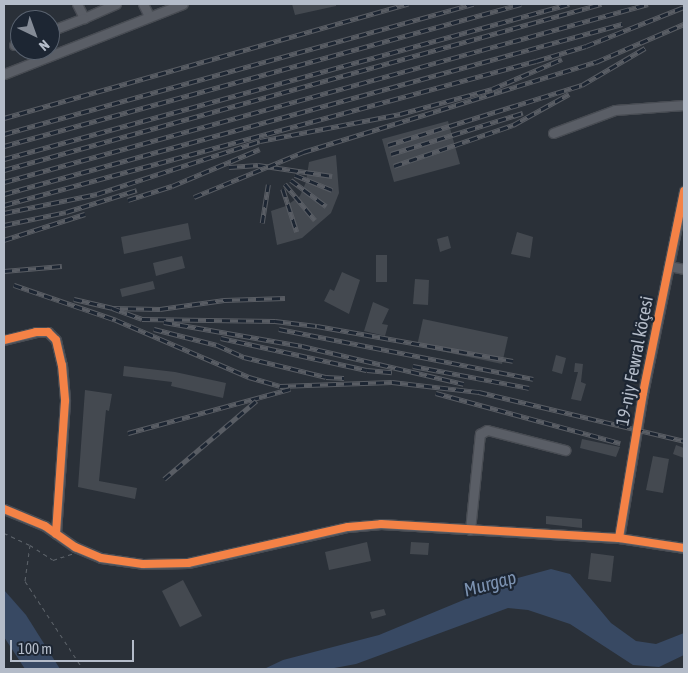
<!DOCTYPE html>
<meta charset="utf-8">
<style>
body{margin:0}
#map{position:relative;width:688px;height:673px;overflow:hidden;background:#2a3038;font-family:"Asap Condensed",sans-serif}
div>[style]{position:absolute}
.water>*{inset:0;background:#384963}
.building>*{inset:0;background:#444950}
.path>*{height:1px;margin-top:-0.5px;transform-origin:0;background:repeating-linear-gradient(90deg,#5d636a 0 4px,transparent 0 8px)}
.roads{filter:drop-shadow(1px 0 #484c53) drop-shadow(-1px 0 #484c53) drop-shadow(0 1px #484c53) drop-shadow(0 -1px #484c53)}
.minor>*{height:9px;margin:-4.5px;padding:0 4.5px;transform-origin:4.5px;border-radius:4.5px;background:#5a5e66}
.rail>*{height:4.5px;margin-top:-2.25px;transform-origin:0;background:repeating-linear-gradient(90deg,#1d2633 0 8px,#595d64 0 16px);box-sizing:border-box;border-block:1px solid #595d64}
.cycleway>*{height:8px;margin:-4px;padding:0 4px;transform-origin:4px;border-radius:4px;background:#f48246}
span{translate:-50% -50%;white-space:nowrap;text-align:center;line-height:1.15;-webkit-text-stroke:4.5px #1d2633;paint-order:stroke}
.street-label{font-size:18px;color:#b4bcc9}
.water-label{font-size:19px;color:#7c92b1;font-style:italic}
.frame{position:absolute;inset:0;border:5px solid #b4bcc9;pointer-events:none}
.north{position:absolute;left:10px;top:10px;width:50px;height:50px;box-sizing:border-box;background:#1d2633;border:1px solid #59626f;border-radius:50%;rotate:138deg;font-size:14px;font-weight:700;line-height:20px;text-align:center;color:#b4bcc9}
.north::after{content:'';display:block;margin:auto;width:18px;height:22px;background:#848b96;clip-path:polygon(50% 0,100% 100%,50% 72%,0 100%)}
.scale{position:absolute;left:10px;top:640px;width:124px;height:22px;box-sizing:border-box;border:2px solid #b4bcc9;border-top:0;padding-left:6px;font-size:15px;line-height:18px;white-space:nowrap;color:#b4bcc9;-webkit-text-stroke:4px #1d2633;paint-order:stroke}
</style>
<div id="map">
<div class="water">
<div style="clip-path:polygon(551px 569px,570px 574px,611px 623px,636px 641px,656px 644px,684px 633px,684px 655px,659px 667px,633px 665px,570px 624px,528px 610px,508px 608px,356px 664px,329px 669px,264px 669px,283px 660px,379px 635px,514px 579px)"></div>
<div style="clip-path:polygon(4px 590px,26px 615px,60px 669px,25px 669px,4px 637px)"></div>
</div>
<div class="building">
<div style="clip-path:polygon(292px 4px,336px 4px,336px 6px,295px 15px)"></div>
<div style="clip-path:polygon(448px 121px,460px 164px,394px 182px,382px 139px)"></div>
<div style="clip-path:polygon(336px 155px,339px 193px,331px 213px,302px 238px,277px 245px,271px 211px,286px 206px,300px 196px,306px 182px,309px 162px)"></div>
<div style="clip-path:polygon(188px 223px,191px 239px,124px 254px,121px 237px)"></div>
<div style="clip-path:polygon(517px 232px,533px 237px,530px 258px,511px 254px)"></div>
<div style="clip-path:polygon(448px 236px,451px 248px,440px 252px,437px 239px)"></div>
<div style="clip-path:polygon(376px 255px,387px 255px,387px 282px,376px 282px)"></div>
<div style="clip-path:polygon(182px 256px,185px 268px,156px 276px,153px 263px)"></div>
<div style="clip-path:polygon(342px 272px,360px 280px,349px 314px,324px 301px,330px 289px,334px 291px)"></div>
<div style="clip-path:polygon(415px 279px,429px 280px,428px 305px,413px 304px)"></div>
<div style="clip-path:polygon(153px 281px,155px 289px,122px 297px,120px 289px)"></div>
<div style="clip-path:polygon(373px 302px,389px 309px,382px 324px,388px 325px,385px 336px,364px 331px)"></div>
<div style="clip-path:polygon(423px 319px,508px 337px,502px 364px,417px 346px)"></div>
<div style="clip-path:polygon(556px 355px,566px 358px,562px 374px,552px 371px)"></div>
<div style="clip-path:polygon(575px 363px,583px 364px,581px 382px,586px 384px,581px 401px,571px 399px,578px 372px,574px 372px)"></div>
<div style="clip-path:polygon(124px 366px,175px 372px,226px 383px,223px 398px,171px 386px,172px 382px,123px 376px)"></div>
<div style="clip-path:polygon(85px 390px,112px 394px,109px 411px,106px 410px,99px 481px,137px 488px,135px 499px,78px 487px)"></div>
<div style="clip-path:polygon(582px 439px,620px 447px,616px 457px,580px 448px)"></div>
<div style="clip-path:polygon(676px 445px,684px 448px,684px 458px,673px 454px)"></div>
<div style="clip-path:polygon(653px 456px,669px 459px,663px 493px,646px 490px)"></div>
<div style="clip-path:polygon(546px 516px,582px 519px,582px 528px,546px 524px)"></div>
<div style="clip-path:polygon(367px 542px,371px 561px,329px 570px,325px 552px)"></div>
<div style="clip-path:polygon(411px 542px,429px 543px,428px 555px,410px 554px)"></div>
<div style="clip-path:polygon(591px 553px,614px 556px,611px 582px,588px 579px)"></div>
<div style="clip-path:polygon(183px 580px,202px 616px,180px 627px,162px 591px)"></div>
<div style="clip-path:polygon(384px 609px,386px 615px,372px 619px,370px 612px)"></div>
</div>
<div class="path">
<div style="left:4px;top:52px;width:2px;rotate:90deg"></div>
<div style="left:4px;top:533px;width:29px;rotate:25deg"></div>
<div style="left:30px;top:545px;width:27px;rotate:33deg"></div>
<div style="left:53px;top:560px;width:20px;rotate:-18deg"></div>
<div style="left:30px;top:545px;width:36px;rotate:98deg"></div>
<div style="left:25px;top:581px;width:105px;rotate:56.6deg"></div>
</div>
<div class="roads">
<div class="minor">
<div style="left:77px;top:4px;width:16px;rotate:63deg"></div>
<div style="left:84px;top:18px;width:35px;rotate:-24deg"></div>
<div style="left:143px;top:4px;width:13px;rotate:63deg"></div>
<div style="left:50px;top:31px;width:36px;rotate:-21deg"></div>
<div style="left:14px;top:45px;width:6px;rotate:-18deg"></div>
<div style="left:4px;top:74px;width:192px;rotate:-21.4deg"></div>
<div style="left:553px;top:133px;width:66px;rotate:-20.4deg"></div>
<div style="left:615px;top:110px;width:69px;rotate:-4.1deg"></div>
<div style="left:669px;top:266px;width:15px;rotate:11deg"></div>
<div style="left:4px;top:340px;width:33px;rotate:-14deg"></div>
<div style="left:36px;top:332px;width:12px"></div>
<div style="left:48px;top:332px;width:11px;rotate:45deg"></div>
<div style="left:56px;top:340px;width:26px;rotate:77deg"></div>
<div style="left:62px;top:365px;width:36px;rotate:85deg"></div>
<div style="left:65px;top:401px;width:133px;rotate:93.9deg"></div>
<div style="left:4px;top:509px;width:44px;rotate:22.5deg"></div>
<div style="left:45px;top:526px;width:37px;rotate:35deg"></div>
<div style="left:75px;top:547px;width:28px;rotate:23deg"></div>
<div style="left:101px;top:558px;width:42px;rotate:8.1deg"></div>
<div style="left:143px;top:564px;width:45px;rotate:-1.3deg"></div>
<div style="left:188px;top:563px;width:164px;rotate:-12.7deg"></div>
<div style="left:348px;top:527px;width:33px;rotate:-5deg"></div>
<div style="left:381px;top:524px;width:238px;rotate:3.4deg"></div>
<div style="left:619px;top:538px;width:66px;rotate:8.7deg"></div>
<div style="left:470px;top:530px;width:97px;rotate:-84.1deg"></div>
<div style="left:480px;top:434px;width:8px;rotate:-30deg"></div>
<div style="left:487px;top:430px;width:81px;rotate:14.4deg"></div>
<div style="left:619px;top:538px;width:147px;rotate:-80.6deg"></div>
<div style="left:643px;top:393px;width:206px;rotate:-78.5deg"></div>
</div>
</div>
<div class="rail">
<div style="left:4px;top:118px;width:420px;rotate:-15.8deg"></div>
<div style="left:4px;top:134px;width:487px;rotate:-15.5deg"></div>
<div style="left:388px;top:145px;width:203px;rotate:-17.2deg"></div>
<div style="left:582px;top:85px;width:73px;rotate:-30.4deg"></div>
<div style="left:4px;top:146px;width:536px;rotate:-15.36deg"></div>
<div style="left:391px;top:154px;width:138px;rotate:-17.3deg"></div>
<div style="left:4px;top:159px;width:586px;rotate:-15.34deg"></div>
<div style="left:394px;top:166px;width:126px;rotate:-19deg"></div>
<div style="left:513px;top:125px;width:64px;rotate:-29deg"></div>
<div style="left:229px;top:167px;width:29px;rotate:-4deg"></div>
<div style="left:258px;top:165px;width:75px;rotate:8.5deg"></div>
<div style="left:4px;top:170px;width:620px;rotate:-15.54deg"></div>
<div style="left:295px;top:175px;width:40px;rotate:22deg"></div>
<div style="left:291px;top:180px;width:44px;rotate:36.6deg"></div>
<div style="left:4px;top:182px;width:668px;rotate:-15.45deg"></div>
<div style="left:285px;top:184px;width:47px;rotate:50.2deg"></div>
<div style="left:283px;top:189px;width:45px;rotate:72deg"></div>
<div style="left:4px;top:194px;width:641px;rotate:-15.38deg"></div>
<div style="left:194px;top:197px;width:118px;rotate:-22.4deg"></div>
<div style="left:303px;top:152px;width:307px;rotate:-17.1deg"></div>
<div style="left:596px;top:62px;width:96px;rotate:-23.4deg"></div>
<div style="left:128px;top:200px;width:46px;rotate:-17.7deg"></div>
<div style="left:172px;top:186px;width:95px;rotate:-22.8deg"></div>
<div style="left:4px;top:205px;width:551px;rotate:-15.15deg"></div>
<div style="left:536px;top:61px;width:52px;rotate:-16.7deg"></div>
<div style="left:586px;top:46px;width:105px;rotate:-21.7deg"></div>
<div style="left:4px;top:213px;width:95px;rotate:-11.5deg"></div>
<div style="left:97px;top:194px;width:171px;rotate:-18deg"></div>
<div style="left:260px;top:141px;width:143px;rotate:-10.9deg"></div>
<div style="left:400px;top:114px;width:95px;rotate:-15.2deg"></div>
<div style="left:492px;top:89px;width:76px;rotate:-23.2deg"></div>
<div style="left:262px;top:223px;width:39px;rotate:-81deg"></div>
<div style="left:4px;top:225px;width:63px;rotate:-11.8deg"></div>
<div style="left:66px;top:212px;width:74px;rotate:-17.2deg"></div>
<div style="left:4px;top:240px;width:85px;rotate:-17.8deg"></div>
<div style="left:4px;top:271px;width:58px;rotate:-4.9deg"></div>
<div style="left:14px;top:285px;width:108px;rotate:18.9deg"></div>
<div style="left:116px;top:320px;width:145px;rotate:23.2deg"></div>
<div style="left:249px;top:377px;width:32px;rotate:16deg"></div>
<div style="left:280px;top:386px;width:112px;rotate:-2deg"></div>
<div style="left:392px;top:382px;width:88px;rotate:6.6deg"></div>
<div style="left:479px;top:392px;width:211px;rotate:13.4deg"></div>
<div style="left:74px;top:299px;width:39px;rotate:13deg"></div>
<div style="left:112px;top:308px;width:48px;rotate:1.2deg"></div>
<div style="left:160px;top:309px;width:65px;rotate:-8deg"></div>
<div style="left:224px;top:300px;width:61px;rotate:-1.9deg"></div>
<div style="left:112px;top:308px;width:32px;rotate:20deg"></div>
<div style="left:142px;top:319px;width:133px;rotate:0.9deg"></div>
<div style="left:275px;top:321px;width:42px;rotate:6.8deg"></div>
<div style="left:317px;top:326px;width:199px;rotate:10.1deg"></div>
<div style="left:164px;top:322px;width:140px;rotate:9.9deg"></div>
<div style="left:302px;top:346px;width:166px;rotate:13.2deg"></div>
<div style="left:154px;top:329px;width:65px;rotate:14.3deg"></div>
<div style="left:217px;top:345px;width:30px;rotate:24deg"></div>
<div style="left:244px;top:357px;width:84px;rotate:13.7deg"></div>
<div style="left:326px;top:377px;width:18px;rotate:3deg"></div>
<div style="left:279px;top:329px;width:259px;rotate:11.1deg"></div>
<div style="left:221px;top:338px;width:149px;rotate:12.4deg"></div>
<div style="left:367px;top:370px;width:25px;rotate:5deg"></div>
<div style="left:413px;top:366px;width:118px;rotate:10.7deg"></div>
<div style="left:436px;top:393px;width:191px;rotate:15.2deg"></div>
<div style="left:128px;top:433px;width:168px;rotate:-15.2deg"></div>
<div style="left:164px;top:479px;width:121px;rotate:-40.3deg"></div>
</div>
<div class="cycleway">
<div style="left:4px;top:340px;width:33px;rotate:-14deg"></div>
<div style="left:36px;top:332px;width:12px"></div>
<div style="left:48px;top:332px;width:11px;rotate:45deg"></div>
<div style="left:56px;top:340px;width:26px;rotate:77deg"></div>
<div style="left:62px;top:365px;width:36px;rotate:85deg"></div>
<div style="left:65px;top:401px;width:133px;rotate:93.9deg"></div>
<div style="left:4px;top:509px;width:44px;rotate:22.5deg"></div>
<div style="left:45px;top:526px;width:37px;rotate:35deg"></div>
<div style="left:75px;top:547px;width:28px;rotate:23deg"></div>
<div style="left:101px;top:558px;width:42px;rotate:8.1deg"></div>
<div style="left:143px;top:564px;width:45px;rotate:-1.3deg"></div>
<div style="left:188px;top:563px;width:164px;rotate:-12.7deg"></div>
<div style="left:348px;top:527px;width:33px;rotate:-5deg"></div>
<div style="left:381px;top:524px;width:238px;rotate:3.4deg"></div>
<div style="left:619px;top:538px;width:66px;rotate:8.7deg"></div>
<div style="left:619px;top:538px;width:147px;rotate:-80.6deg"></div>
<div style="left:643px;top:393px;width:206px;rotate:-78.5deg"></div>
</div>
<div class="street-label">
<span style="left:635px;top:361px;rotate:-79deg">19-njy Fewral köçesi</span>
</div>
<div class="water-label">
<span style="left:490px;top:584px;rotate:-15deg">Murgap</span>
</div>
<div class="frame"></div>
<div class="north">N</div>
<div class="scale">100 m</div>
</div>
